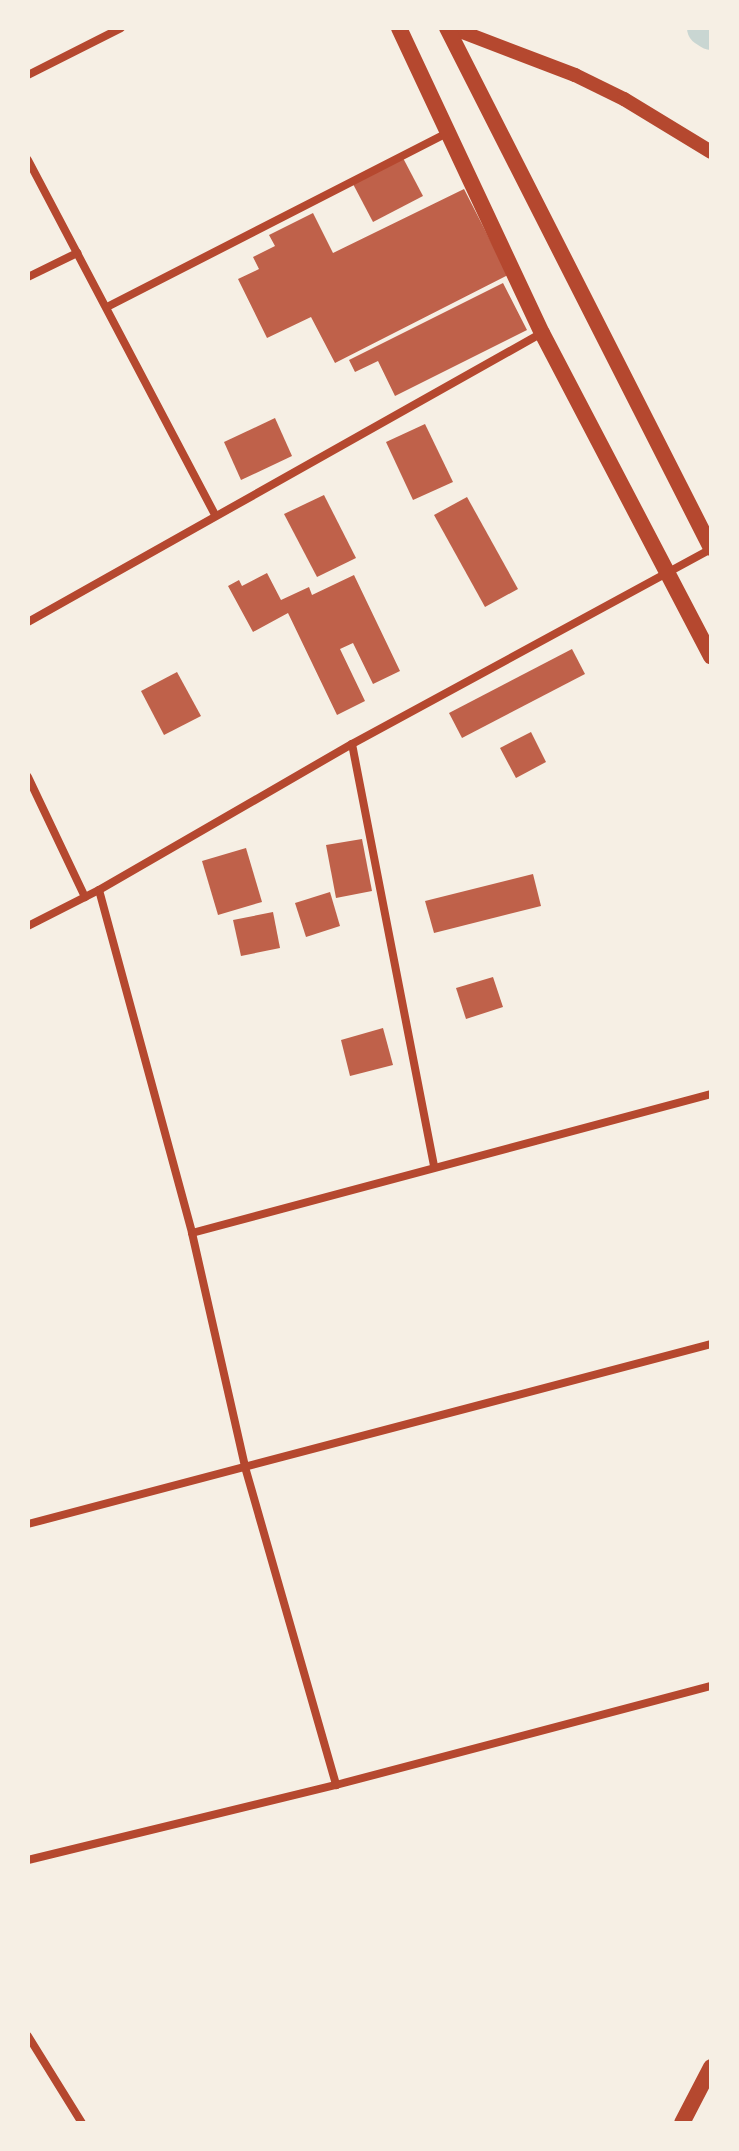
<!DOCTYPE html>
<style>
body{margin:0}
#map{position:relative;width:739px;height:2151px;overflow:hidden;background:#f6efe4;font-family:"Alegreya Sans",sans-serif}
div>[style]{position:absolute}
.canal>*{height:36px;margin:-18px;padding:0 18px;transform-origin:18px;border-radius:18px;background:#c9d6d2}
.building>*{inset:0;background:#bf614a}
.minor>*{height:8px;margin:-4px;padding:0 4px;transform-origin:4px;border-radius:4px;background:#b5482f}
.tertiary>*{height:14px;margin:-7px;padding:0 7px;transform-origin:7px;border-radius:7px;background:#b5482f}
.secondary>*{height:16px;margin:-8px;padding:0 8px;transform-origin:8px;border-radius:8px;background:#b5482f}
span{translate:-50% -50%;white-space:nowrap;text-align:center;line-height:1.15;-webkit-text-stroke:8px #f6efe4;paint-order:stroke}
.frame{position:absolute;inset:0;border:30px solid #f6efe4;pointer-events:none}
</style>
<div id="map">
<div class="canal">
<div style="left:705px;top:28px;width:7px;rotate:34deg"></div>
</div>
<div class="building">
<div style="clip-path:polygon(403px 158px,423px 196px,373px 222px,353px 184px)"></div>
<div style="clip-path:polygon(464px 189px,508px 275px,335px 363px,311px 317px,267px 338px,238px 279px,259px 269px,253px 257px,275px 246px,269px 235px,313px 213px,333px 253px)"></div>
<div style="clip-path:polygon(503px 283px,527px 330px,395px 396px,378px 361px,355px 372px,349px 360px)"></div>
<div style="clip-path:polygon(275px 418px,292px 456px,241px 480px,224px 442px)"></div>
<div style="clip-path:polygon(425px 424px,453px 482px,413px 500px,386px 442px)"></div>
<div style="clip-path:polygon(324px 495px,356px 558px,317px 577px,284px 514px)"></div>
<div style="clip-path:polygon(467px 497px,518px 589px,485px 607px,434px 515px)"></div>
<div style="clip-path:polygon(267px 573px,281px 600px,309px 587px,312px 595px,354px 575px,400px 671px,373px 684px,353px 643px,340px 649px,365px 701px,337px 715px,288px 613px,253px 632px,228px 586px,239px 580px,242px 586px)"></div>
<div style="clip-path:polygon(572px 649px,585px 674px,462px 738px,449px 713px)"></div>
<div style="clip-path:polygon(177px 672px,201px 716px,164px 735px,141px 691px)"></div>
<div style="clip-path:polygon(531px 732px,546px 762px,516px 778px,500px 748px)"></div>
<div style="clip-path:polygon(362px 839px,372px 891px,336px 898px,326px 845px)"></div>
<div style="clip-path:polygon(246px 848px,262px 902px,218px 915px,202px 861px)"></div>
<div style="clip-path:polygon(533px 874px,541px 906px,434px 933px,425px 901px)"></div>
<div style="clip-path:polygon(330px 892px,340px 926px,306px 937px,295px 903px)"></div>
<div style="clip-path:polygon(273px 912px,280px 948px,241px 956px,233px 920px)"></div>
<div style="clip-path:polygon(493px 977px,503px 1007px,466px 1019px,456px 988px)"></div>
<div style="clip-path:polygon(383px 1028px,393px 1065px,350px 1076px,341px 1040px)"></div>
</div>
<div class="minor">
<div style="left:28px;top:75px;width:104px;rotate:-26.8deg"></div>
<div style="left:28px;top:160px;width:400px;rotate:62.2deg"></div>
<div style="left:28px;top:277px;width:55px;rotate:-26.1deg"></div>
<div style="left:107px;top:307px;width:382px;rotate:-27.1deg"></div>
<div style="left:28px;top:622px;width:590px;rotate:-29.35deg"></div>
<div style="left:352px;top:744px;width:431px;rotate:79deg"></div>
<div style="left:28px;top:777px;width:133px;rotate:64.6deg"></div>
<div style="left:99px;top:890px;width:355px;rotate:74.8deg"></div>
<div style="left:192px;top:1233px;width:240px;rotate:77.2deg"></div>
<div style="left:245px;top:1467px;width:331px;rotate:74deg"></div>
<div style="left:28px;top:926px;width:80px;rotate:-26.9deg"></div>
<div style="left:99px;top:890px;width:292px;rotate:-30deg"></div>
<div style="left:352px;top:744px;width:409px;rotate:-28.5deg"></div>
<div style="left:192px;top:1233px;width:537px;rotate:-14.99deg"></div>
<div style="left:28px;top:1524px;width:706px;rotate:-14.76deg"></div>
<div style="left:28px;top:1860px;width:317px;rotate:-13.7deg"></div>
<div style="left:336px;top:1785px;width:388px;rotate:-14.8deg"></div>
<div style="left:28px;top:2036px;width:102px;rotate:58.2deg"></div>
</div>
<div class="tertiary">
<div style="left:452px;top:28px;width:132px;rotate:20.9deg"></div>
<div style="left:575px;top:75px;width:55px;rotate:26.1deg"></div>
<div style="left:624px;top:99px;width:102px;rotate:31.3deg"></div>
</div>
<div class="secondary">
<div style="left:399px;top:28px;width:337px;rotate:64.9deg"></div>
<div style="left:542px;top:333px;width:365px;rotate:62.4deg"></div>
<div style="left:447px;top:28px;width:583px;rotate:63.08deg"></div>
<div style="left:682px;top:2123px;width:63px;rotate:-62.6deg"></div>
</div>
<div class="frame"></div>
</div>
